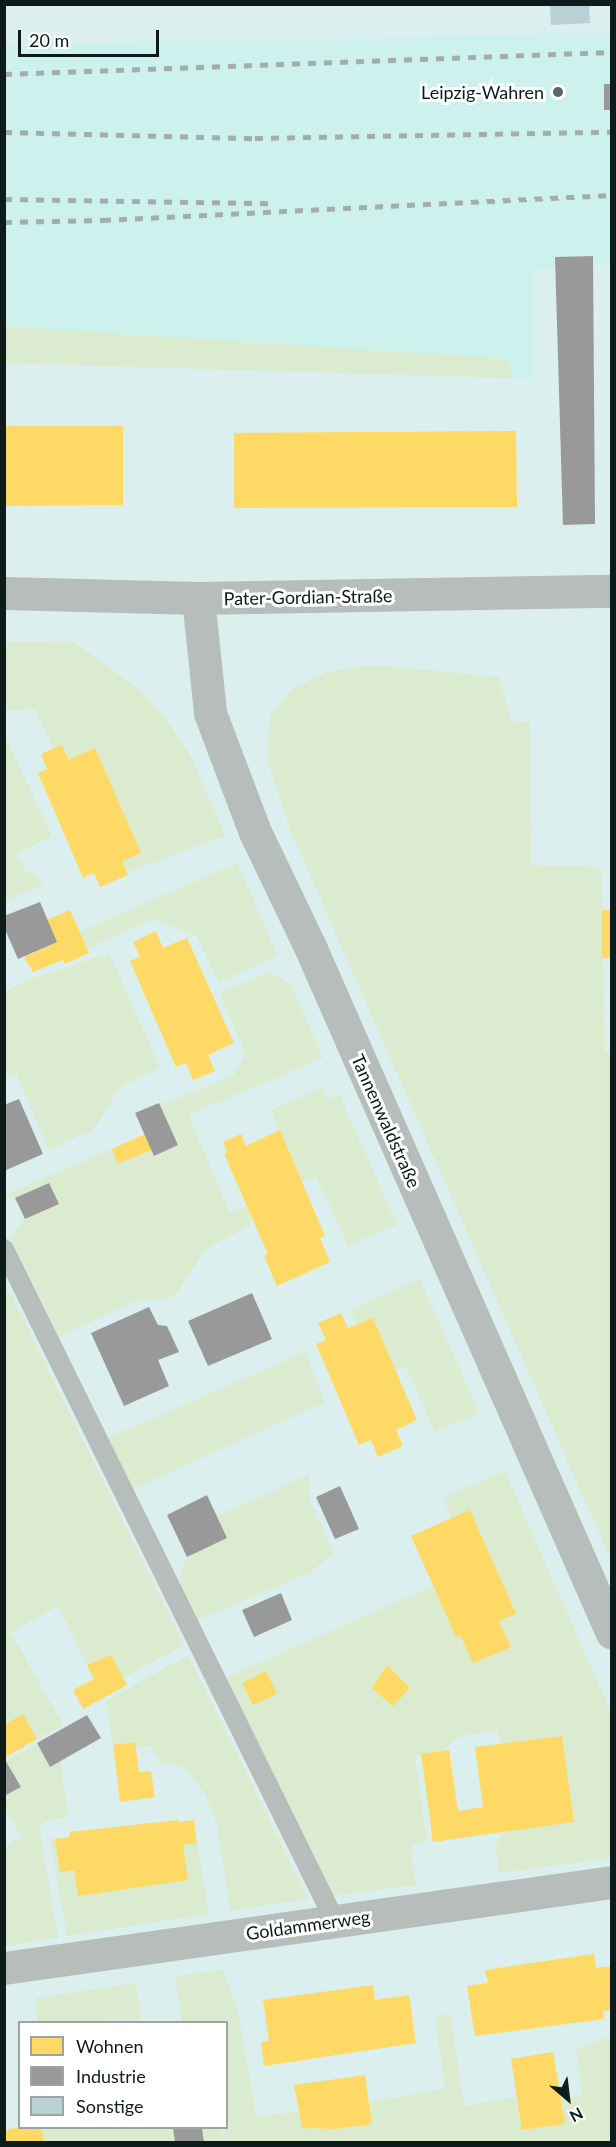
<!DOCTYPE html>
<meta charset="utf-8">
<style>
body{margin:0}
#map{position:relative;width:616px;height:2147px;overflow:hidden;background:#dbf0ee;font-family:Lato,sans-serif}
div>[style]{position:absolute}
.built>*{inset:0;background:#cdf1ed}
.green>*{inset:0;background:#daebcf}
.homes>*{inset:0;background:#ffd966}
.industry>*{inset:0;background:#999}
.building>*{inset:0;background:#b9d0d5}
.service>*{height:20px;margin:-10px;padding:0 10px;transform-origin:10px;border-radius:10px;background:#b6bdba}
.minor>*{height:33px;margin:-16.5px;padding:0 16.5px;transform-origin:16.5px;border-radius:16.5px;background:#b6bdba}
.tertiary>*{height:33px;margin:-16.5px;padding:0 16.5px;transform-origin:16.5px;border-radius:16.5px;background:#b6bdba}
.rail>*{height:4.5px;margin-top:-2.25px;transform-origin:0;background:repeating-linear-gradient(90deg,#a3adab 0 8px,transparent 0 16px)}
.dots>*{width:16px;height:16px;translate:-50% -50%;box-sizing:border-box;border:3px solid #fff;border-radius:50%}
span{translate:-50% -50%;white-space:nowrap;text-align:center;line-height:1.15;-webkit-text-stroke:6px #fff;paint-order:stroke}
.poi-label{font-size:18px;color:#0d1b1a}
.right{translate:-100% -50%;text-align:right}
.street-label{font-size:18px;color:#0d1b1a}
.frame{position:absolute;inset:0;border:6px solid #0d1b1a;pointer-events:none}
.legend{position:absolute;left:18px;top:2021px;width:210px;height:108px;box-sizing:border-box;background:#fff;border:2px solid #9ea4a3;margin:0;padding:8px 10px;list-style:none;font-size:18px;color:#0d1b1a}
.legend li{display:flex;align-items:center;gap:12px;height:30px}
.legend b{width:30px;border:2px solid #9ea4a3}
.north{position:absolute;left:538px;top:2069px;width:60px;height:60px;-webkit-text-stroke:4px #fff;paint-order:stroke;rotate:152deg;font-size:16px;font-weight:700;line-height:24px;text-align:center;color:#0d1b1a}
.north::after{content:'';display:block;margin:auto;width:21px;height:27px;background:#0d1b1a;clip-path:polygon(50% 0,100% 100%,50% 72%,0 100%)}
.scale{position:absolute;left:18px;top:30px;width:141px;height:27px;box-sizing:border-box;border:3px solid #0d1b1a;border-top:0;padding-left:8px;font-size:18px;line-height:21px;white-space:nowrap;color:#0d1b1a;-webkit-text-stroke:4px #fff;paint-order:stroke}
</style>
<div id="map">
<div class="built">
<div style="clip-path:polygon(611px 33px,611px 265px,593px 264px,592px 256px,556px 257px,556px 268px,533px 270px,533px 379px,5px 363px,5px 45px)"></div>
</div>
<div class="green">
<div style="clip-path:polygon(5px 326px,507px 359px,512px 378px,5px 363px)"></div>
<div style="clip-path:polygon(73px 641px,141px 691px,166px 719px,191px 757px,225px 836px,127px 872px,122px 861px,141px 853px,95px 749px,69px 760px,62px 745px,53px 749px,35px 709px,5px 710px,4px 642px)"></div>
<div style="clip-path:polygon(374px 665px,499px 677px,511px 721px,530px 722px,531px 865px,601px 867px,605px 1051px,612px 1051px,611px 1560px,291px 832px,267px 759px,270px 716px,291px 690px,327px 672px)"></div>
<div style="clip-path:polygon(4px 734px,52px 836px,16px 854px,25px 871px,37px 875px,43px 889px,35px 888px,5px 902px)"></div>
<div style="clip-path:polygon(237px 863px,278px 956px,219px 983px,197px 936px,154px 919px,87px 948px,80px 932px)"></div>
<div style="clip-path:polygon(109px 953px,160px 1068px,121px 1086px,94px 1129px,49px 1150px,16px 1072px,5px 1077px,5px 991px,28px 980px)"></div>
<div style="clip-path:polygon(269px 972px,291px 984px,323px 1058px,188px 1115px,230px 1213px,246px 1206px,252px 1216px,249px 1226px,206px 1249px,175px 1296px,167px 1299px,139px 1299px,59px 1337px,11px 1238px,25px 1219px,59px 1204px,49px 1183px,15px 1198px,5px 1195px,112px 1149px,119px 1164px,152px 1150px,155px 1156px,178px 1145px,159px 1103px,167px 1103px,234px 1075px,244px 1057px,242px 1045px,220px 993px)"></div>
<div style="clip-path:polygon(322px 1087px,327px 1099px,339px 1094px,397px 1225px,348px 1246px,316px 1176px,302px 1182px,271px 1110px)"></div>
<div style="clip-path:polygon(420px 1279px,479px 1413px,435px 1432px,406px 1367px,396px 1371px,373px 1318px,357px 1325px,350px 1310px)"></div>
<div style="clip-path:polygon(4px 1281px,184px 1645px,123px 1678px,111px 1656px,87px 1665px,58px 1606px,11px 1632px,63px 1725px,37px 1739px,23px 1714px,5px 1725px)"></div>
<div style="clip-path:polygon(305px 1352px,325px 1402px,133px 1489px,108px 1438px)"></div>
<div style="clip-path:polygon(505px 1471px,611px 1713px,611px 1858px,499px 1873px,495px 1848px,502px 1832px,574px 1821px,562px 1736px,502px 1744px,497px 1730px,463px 1736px,453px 1740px,443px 1751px,415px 1756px,427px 1842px,410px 1845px,416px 1885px,331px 1896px,225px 1678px,433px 1586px,456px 1637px,460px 1635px,473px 1663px,511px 1647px,500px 1621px,515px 1614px,470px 1510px,451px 1518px,443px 1498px)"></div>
<div style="clip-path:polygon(309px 1475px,309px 1499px,334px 1553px,311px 1572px,197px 1620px,178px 1582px,187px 1557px,227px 1538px,217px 1516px)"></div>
<div style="clip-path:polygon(188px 1655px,308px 1899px,230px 1911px,217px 1825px,206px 1796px,194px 1779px,182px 1766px,160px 1763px,151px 1746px,136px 1748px,134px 1742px,113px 1745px,106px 1701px)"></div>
<div style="clip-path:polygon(37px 1744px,50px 1767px,60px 1761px,68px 1817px,47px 1821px,39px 1826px,58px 1937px,5px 1946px,5px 1846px,21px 1837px,5px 1809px,5px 1796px,21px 1787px,6px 1761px)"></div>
<div style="clip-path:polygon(50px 1839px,55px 1839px,60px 1872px,74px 1870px,79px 1896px,187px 1880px,183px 1845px,197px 1843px,209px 1914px,67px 1936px)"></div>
<div style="clip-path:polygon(223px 1970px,238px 2011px,256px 2116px,298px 2112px,302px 2128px,336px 2129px,372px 2124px,369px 2102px,445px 2089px,435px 2015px,451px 2015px,464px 2106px,517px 2097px,523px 2130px,565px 2124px,561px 2099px,582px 2094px,576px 2049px,611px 2036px,611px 2142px,226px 2142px,224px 2128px,226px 2128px,226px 2022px,182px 2022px,175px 1976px)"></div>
<div style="clip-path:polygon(136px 1983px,141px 2020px,38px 2022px,35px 1998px)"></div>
<div style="clip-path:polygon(42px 2128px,173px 2128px,175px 2142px,44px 2142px)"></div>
<div style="clip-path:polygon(202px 2128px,222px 2128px,225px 2142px,204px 2142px)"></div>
</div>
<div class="homes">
<div style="clip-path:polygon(4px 426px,123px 426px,123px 505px,4px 506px)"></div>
<div style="clip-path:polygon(516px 431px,517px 507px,234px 508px,234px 433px)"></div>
<div style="clip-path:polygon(62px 745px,69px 760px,95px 748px,141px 853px,122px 861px,128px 875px,100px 887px,94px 873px,83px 878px,38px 773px,47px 769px,41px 754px)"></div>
<div style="clip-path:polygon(70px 910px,89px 953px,65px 964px,63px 960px,33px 972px,24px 957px,57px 942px,47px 920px)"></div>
<div style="clip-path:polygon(602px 910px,612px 910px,612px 958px,602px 958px)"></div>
<div style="clip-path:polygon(156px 931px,163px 948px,187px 938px,234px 1043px,208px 1055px,215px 1071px,193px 1080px,186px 1063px,176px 1067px,130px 961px,140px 957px,133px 942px)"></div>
<div style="clip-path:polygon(280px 1130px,325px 1236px,320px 1238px,330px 1262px,277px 1286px,264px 1256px,268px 1254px,224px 1154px,227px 1152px,223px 1142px,241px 1134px,246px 1146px)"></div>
<div style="clip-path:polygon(145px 1134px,152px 1150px,118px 1164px,112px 1149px)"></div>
<div style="clip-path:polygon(341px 1313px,348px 1328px,373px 1318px,417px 1420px,396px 1430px,403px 1446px,378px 1457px,371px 1440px,359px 1445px,316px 1344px,326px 1340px,318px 1323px)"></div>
<div style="clip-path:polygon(470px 1510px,516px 1614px,499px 1621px,511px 1647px,473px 1663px,460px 1635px,456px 1637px,411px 1536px)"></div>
<div style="clip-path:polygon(111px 1655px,127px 1685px,83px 1709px,73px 1690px,94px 1679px,87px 1665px)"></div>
<div style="clip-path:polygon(387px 1665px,410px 1688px,393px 1706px,372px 1688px)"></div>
<div style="clip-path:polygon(266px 1671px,277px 1694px,253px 1705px,242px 1683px)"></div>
<div style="clip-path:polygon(23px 1714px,37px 1739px,4px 1758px,4px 1725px)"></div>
<div style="clip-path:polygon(562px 1736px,574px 1822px,433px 1842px,421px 1754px,449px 1750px,458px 1811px,483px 1807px,475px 1747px)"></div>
<div style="clip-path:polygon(135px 1742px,139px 1772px,151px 1771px,155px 1797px,120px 1802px,113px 1745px)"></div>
<div style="clip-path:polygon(178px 1820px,179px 1822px,194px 1820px,197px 1843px,183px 1845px,188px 1880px,78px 1896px,74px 1870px,60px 1872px,55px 1839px,70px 1837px,70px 1832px)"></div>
<div style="clip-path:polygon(594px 1954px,596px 1968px,612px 1966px,612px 2010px,603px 2011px,604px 2019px,475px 2036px,467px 1986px,488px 1983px,485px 1970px)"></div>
<div style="clip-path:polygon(373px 1985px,375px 2000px,409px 1995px,416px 2043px,264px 2066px,261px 2042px,269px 2041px,263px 2000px)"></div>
<div style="clip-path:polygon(553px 2052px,565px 2124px,522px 2130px,511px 2059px)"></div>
<div style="clip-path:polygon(365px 2075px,372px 2124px,336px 2129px,302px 2128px,294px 2085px)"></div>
<div style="clip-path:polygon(20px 2127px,42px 2128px,44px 2142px,4px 2142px,4px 2130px)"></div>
</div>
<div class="industry">
<div style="clip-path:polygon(604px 84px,612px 84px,612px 110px,604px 110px)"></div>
<div style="clip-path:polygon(593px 256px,595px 524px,563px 525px,555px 257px)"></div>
<div style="clip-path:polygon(40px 902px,57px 942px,18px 959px,4px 927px,4px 916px)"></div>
<div style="clip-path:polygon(19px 1099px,43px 1154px,4px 1171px,4px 1105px)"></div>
<div style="clip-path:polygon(159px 1103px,178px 1145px,154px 1156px,135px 1113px)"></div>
<div style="clip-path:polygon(49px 1183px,59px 1204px,25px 1219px,15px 1198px)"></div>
<div style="clip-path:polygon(252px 1293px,272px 1339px,208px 1366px,188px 1321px)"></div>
<div style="clip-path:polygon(149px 1307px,158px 1325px,167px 1326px,179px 1352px,158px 1360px,169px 1386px,124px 1406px,91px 1333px)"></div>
<div style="clip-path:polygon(340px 1486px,359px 1529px,335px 1539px,316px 1497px)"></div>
<div style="clip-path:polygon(207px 1495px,227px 1538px,187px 1557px,167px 1515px)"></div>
<div style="clip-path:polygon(281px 1593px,292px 1620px,254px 1637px,242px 1610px)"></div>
<div style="clip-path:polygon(87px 1715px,101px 1738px,50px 1767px,37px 1743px)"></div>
<div style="clip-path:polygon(4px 1758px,21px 1787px,4px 1796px)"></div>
<div style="clip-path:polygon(173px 2128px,202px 2128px,204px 2142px,175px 2142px)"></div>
</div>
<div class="building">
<div style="clip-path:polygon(550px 4px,589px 4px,590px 23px,551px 25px)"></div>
</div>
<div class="service">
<div style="left:4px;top:1249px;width:749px;rotate:63.78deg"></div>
</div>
<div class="minor">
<div style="left:198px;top:598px;width:414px;rotate:-1deg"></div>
<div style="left:4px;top:1968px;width:614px;rotate:-8.05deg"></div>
</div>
<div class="tertiary">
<div style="left:4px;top:593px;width:194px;rotate:1.5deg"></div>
<div style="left:198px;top:598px;width:116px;rotate:84deg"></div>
<div style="left:210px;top:713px;width:127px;rotate:69.3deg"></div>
<div style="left:255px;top:832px;width:130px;rotate:64.4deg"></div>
<div style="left:311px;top:949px;width:747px;rotate:66.25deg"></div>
</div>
<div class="rail">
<div style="left:4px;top:74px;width:608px;rotate:-2.07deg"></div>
<div style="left:4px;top:132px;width:251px;rotate:1.4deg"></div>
<div style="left:255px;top:138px;width:357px;rotate:-1deg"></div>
<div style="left:4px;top:199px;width:266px;rotate:0.9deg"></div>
<div style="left:4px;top:222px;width:99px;rotate:-1.2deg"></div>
<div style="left:103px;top:220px;width:510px;rotate:-2.81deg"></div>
</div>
<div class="dots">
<div style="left:558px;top:92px;background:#556664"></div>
</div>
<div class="poi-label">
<span class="right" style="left:544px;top:92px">Leipzig-Wahren</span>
</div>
<div class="street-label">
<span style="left:308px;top:597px;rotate:-1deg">Pater-Gordian-Straße</span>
<span style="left:386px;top:1121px;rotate:66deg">Tannenwaldstraße</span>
<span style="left:308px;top:1925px;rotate:-8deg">Goldammerweg</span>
</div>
<div class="frame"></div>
<ul class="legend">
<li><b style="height:16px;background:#ffd966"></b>Wohnen</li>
<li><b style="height:16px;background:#999"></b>Industrie</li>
<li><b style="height:16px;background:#b9d0d5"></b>Sonstige</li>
</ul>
<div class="north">N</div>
<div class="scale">20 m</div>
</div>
